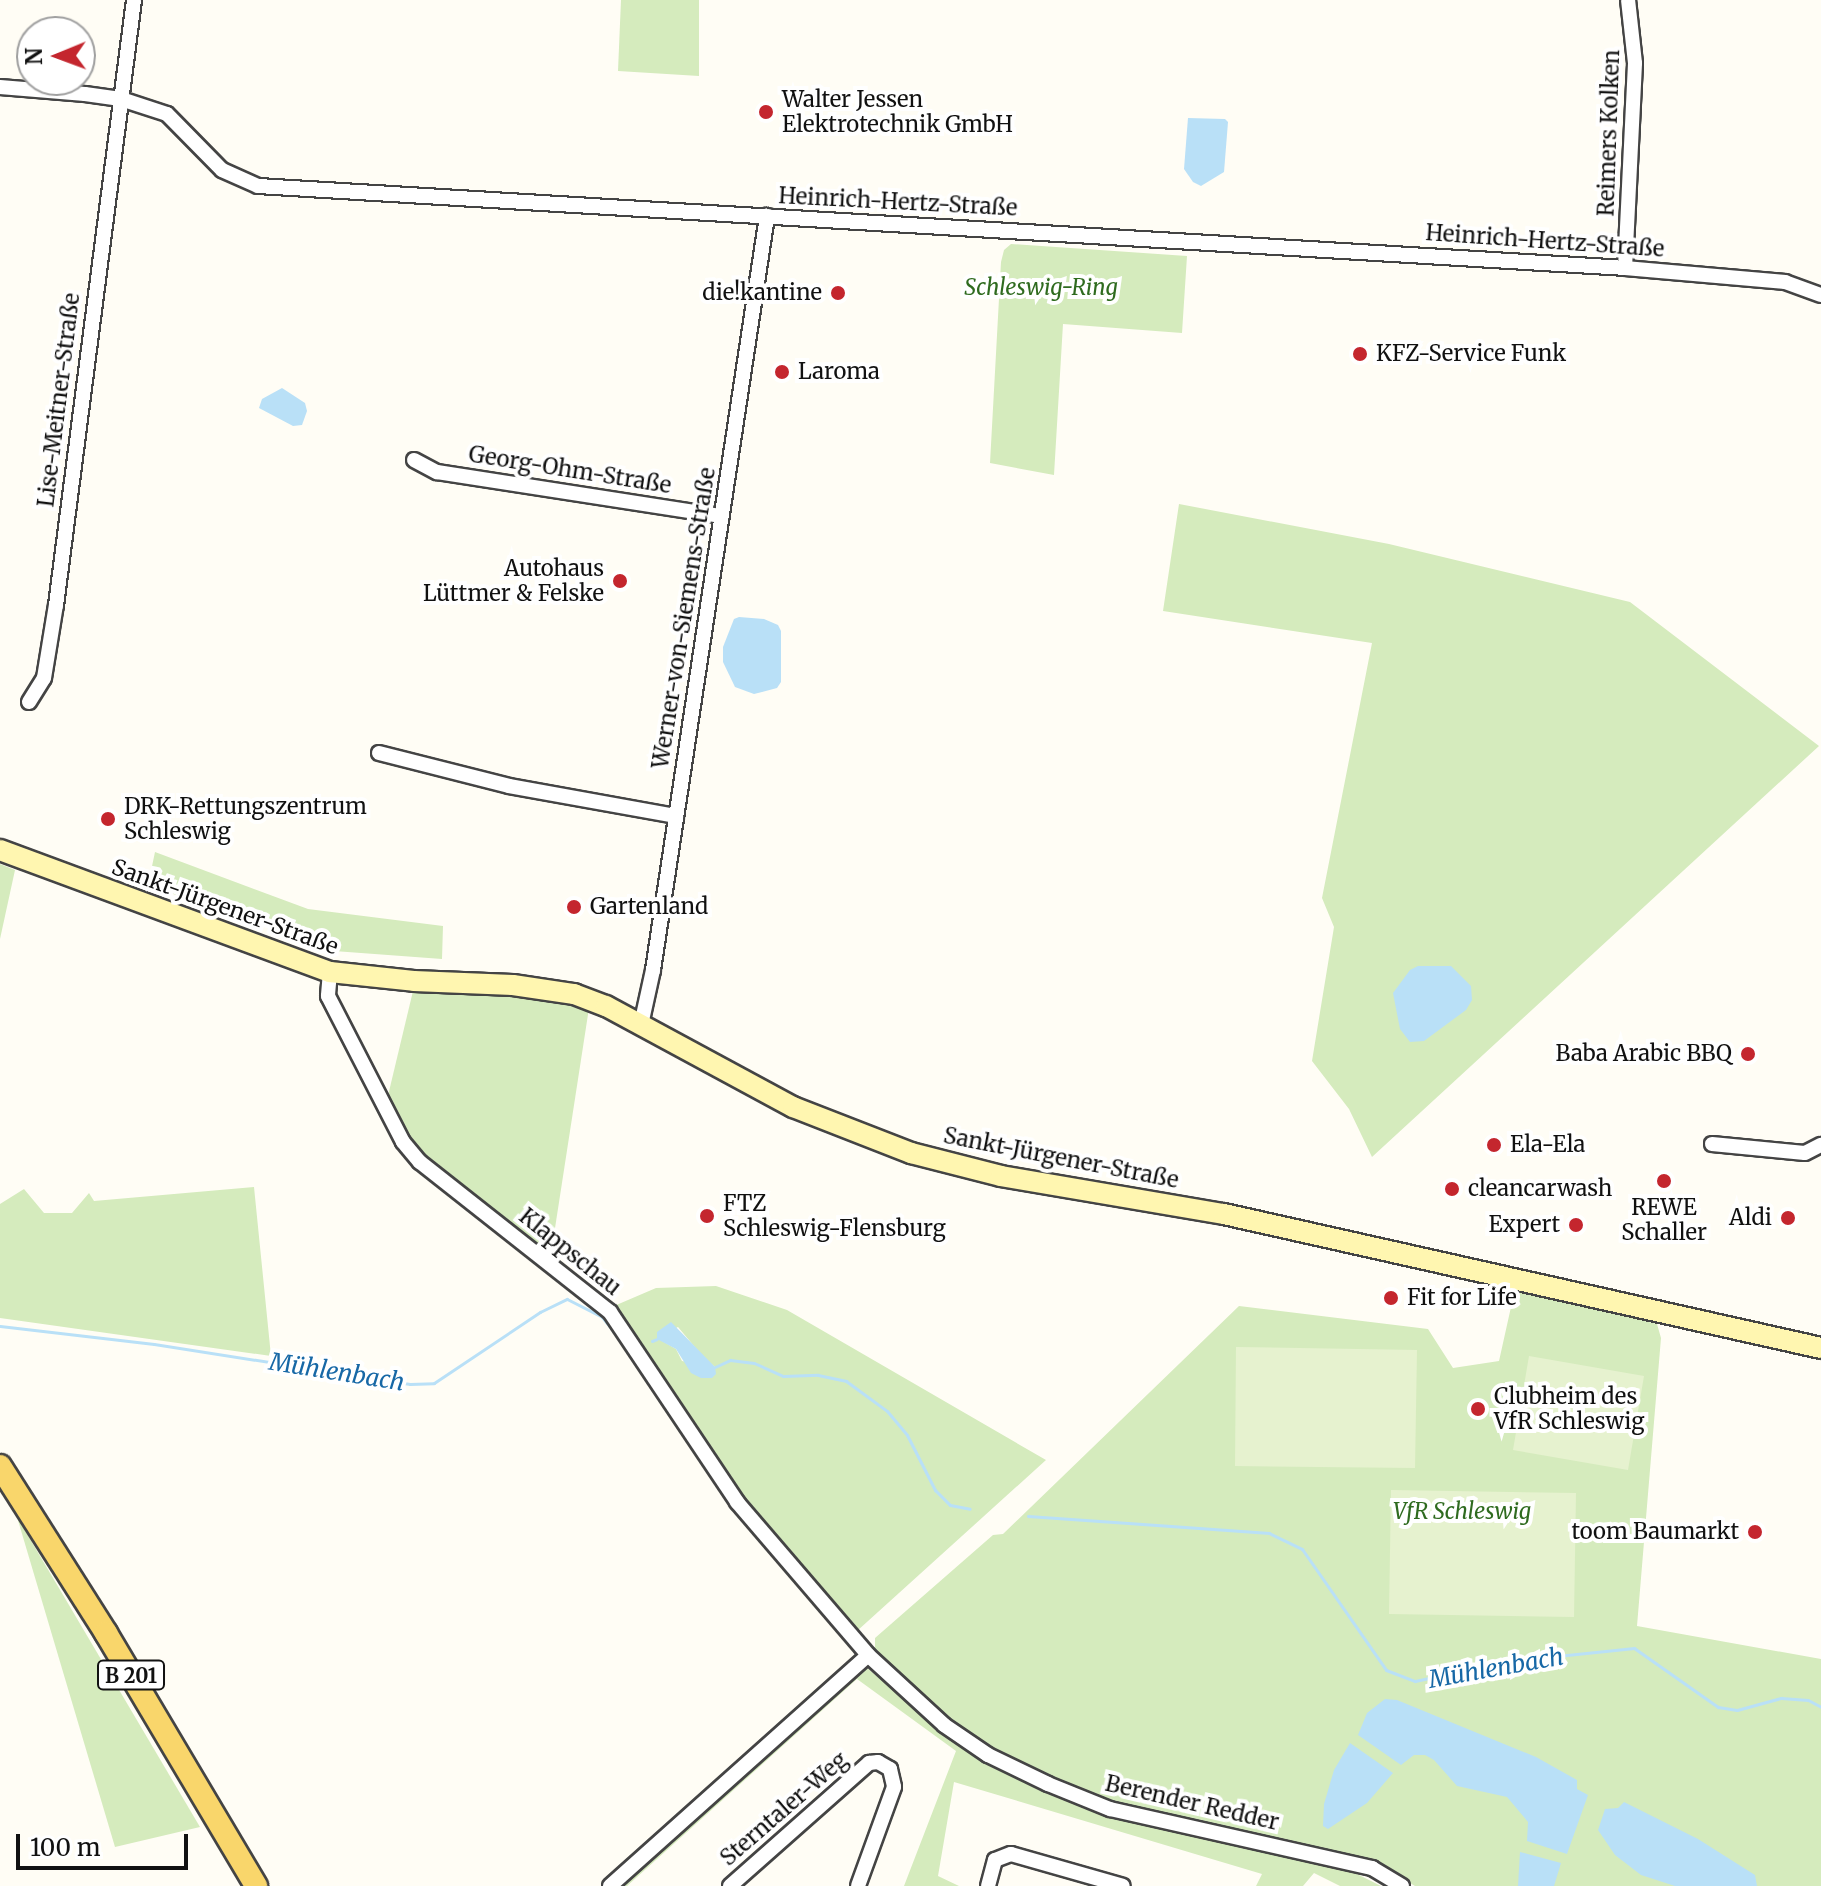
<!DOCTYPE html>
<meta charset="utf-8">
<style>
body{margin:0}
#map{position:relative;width:1821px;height:1886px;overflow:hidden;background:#fffdf5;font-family:Merriweather,serif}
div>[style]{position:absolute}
.green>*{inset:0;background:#d5ebbd}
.pitch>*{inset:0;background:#e6f2cf}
.water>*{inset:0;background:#b9e0f7}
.stream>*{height:3px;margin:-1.5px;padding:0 1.5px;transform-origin:1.5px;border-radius:1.5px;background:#b9e0f7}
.roads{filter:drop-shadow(2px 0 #444) drop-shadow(-2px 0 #444) drop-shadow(0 2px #444) drop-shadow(0 -2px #444)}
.street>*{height:14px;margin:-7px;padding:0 7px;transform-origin:7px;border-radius:7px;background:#fff}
.secondary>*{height:20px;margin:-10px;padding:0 10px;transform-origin:10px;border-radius:10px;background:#fff6b0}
.primary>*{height:22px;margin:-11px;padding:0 11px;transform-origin:11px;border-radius:11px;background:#f9d66b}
.dots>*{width:22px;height:22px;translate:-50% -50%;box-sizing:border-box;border:4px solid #fff;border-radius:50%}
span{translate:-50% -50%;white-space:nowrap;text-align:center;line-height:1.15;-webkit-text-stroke:8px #fff;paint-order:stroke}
.shield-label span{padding:2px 6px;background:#fff;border:2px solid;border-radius:6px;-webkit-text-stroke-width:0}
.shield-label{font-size:20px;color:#111;font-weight:700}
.poi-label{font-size:22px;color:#111}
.left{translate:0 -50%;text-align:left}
.right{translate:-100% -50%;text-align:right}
.street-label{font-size:22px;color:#111}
.park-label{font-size:22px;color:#2f6b1f;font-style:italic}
.water-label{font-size:24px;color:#1768a6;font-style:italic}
.north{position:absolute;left:16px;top:16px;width:80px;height:80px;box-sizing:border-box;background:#fff;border:2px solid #a0a0a0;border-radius:50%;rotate:269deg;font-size:22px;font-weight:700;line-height:32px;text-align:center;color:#111}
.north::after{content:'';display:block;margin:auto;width:28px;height:36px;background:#c4262e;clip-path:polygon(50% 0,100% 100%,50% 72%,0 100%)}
.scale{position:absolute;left:16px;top:1834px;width:172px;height:36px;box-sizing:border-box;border:4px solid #111;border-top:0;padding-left:10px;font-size:24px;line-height:28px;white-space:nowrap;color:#111;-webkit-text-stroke:6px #fff;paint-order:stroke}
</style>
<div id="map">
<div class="green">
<div style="clip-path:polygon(621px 0,699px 0,699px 76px,618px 71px)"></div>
<div style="clip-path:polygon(1011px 244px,1187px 256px,1182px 333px,1063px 324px,1054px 475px,990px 463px,1001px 262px,1004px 250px)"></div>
<div style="clip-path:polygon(1179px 504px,1389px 544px,1630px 602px,1819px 746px,1372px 1157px,1349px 1109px,1312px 1061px,1334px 927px,1322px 898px,1372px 643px,1163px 611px)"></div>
<div style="clip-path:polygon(155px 852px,308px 909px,443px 926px,442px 959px,334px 951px,148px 885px)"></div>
<div style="clip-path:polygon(0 864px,15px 870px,0 939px)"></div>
<div style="clip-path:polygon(413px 991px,527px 995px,589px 1008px,551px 1254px,426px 1158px,405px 1136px,386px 1104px)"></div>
<div style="clip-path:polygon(254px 1187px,271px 1356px,0 1318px,0 1204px,24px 1189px,44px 1213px,72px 1213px,89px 1193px,94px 1201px)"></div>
<div style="clip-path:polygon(evenodd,716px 1286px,787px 1310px,1046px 1460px,857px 1631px,740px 1495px,614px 1306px,656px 1288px,716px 1286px,678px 1327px,704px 1358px,715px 1367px,682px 1361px,676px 1349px,657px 1338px,678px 1327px)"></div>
<div style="clip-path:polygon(1515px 1289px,1657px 1324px,1661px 1338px,1637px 1626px,1821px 1659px,1821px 1886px,1415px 1886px,1370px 1860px,1203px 1826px,1084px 1794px,976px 1740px,929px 1703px,875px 1650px,875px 1638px,993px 1535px,1003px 1534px,1239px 1306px,1428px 1329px,1453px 1368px,1499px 1361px)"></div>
<div style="clip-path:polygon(17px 1517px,200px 1827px,115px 1847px)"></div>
<div style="clip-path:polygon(867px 1668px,941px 1729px,1123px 1819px,1353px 1872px,1381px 1886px,1340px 1886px,1314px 1873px,1303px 1886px,1256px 1886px,1262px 1874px,954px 1782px,938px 1876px,959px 1886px,904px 1886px,956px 1751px,857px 1679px,627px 1886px,622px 1886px,847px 1678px)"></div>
</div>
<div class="pitch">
<div style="clip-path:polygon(1236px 1347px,1417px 1350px,1415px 1468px,1235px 1466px)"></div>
<div style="clip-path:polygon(1529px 1356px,1644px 1376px,1628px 1470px,1513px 1450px)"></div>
<div style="clip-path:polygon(1391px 1490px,1576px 1493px,1574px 1617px,1389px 1614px)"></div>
</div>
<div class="water">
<div style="clip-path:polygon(1188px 118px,1225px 119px,1228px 122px,1224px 172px,1201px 186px,1193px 182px,1184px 169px)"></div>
<div style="clip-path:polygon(282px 388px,305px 403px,307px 411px,302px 425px,293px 426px,259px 408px,262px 399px)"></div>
<div style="clip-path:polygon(739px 617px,764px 619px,778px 625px,781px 631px,781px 682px,777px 688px,754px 694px,735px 687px,723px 662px,723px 647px,734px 619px)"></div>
<div style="clip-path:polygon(1418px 966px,1451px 966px,1471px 986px,1472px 1000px,1466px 1010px,1424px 1041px,1410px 1042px,1400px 1029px,1393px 993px,1410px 970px)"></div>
<div style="clip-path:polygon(671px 1322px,715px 1367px,716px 1374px,712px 1378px,701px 1378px,691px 1373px,676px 1349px,657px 1339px,657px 1332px)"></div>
<div style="clip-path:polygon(1385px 1699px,1397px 1700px,1536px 1757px,1577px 1780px,1577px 1789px,1588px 1795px,1567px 1854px,1527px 1841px,1528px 1822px,1507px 1797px,1457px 1786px,1434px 1760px,1425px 1755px,1414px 1755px,1401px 1765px,1358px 1735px,1367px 1713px)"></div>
<div style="clip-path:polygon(1350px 1743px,1393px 1773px,1367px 1803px,1328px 1829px,1323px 1826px,1324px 1804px,1334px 1770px)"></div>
<div style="clip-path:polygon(1624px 1802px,1698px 1839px,1755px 1875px,1757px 1886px,1675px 1886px,1641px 1875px,1615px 1855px,1598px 1830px,1605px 1809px,1618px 1808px)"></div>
<div style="clip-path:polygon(1520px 1852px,1561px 1863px,1554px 1886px,1518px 1886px)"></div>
</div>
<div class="stream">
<div style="left:0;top:1326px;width:155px;rotate:6.7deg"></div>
<div style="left:154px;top:1344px;width:259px;rotate:8.9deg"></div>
<div style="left:410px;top:1384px;width:24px;rotate:-2deg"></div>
<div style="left:434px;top:1383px;width:128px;rotate:-33.8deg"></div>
<div style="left:540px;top:1312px;width:30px;rotate:-26deg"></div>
<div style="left:567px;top:1299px;width:39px;rotate:27deg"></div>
<div style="left:602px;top:1317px;width:40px;rotate:51deg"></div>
<div style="left:652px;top:1341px;width:5px;rotate:-22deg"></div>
<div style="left:715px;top:1367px;width:17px;rotate:-25deg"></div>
<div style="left:730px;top:1360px;width:24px;rotate:7deg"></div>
<div style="left:754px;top:1363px;width:32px;rotate:24deg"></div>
<div style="left:783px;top:1376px;width:35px;rotate:-2deg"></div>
<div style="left:818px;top:1375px;width:29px;rotate:12deg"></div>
<div style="left:846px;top:1381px;width:51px;rotate:36.2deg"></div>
<div style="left:887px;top:1411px;width:31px;rotate:50deg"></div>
<div style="left:907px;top:1435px;width:62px;rotate:63deg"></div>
<div style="left:935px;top:1490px;width:21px;rotate:45deg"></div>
<div style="left:950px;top:1505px;width:20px;rotate:11deg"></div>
<div style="left:1028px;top:1516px;width:242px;rotate:4deg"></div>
<div style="left:1269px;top:1533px;width:37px;rotate:26deg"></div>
<div style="left:1302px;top:1549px;width:147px;rotate:55.2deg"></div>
<div style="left:1386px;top:1670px;width:31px;rotate:21deg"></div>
<div style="left:1415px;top:1681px;width:95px;rotate:-12.1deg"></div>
<div style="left:1508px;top:1661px;width:127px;rotate:-5.9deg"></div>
<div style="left:1634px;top:1648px;width:103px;rotate:35.1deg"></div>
<div style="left:1718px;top:1707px;width:19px;rotate:9deg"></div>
<div style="left:1737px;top:1710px;width:46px;rotate:-15.3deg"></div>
<div style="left:1781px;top:1698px;width:27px;rotate:4deg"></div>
<div style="left:1808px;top:1700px;width:15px;rotate:28deg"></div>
</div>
<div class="roads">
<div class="street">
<div style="left:0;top:87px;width:85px;rotate:4.7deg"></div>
<div style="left:85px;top:94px;width:36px;rotate:8deg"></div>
<div style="left:121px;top:99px;width:48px;rotate:18.1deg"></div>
<div style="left:167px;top:114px;width:78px;rotate:45.5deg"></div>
<div style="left:222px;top:170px;width:39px;rotate:24deg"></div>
<div style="left:258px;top:186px;width:1369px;rotate:3.43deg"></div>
<div style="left:1625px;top:268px;width:161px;rotate:5deg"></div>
<div style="left:1785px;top:282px;width:38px;rotate:20deg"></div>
<div style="left:1625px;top:268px;width:205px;rotate:-87.2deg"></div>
<div style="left:1635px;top:63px;width:63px;rotate:-96.3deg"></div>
<div style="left:414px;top:460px;width:26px;rotate:28deg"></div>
<div style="left:437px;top:472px;width:288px;rotate:8.8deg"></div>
<div style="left:29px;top:702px;width:28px;rotate:-58deg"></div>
<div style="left:44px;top:678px;width:74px;rotate:-80.7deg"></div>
<div style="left:56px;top:605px;width:610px;rotate:-82.65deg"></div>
<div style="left:379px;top:753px;width:134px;rotate:14.2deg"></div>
<div style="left:509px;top:786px;width:170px;rotate:10.2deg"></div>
<div style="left:330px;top:972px;width:24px;rotate:95deg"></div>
<div style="left:328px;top:996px;width:164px;rotate:62.8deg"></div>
<div style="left:403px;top:1142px;width:26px;rotate:50deg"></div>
<div style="left:420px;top:1162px;width:242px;rotate:38.3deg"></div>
<div style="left:610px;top:1312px;width:229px;rotate:56.2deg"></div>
<div style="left:737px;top:1502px;width:201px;rotate:49.4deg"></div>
<div style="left:868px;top:1655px;width:103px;rotate:42.6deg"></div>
<div style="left:944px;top:1725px;width:53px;rotate:34.3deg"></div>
<div style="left:988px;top:1755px;width:67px;rotate:25.8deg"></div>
<div style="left:1048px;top:1784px;width:67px;rotate:22deg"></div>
<div style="left:1110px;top:1809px;width:269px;rotate:12.7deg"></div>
<div style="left:1372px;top:1868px;width:35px;rotate:31deg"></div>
<div style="left:641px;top:1025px;width:56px;rotate:-77.7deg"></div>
<div style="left:653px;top:970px;width:763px;rotate:-81.4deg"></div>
<div style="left:1712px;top:1144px;width:93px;rotate:5.5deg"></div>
<div style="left:1805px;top:1153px;width:18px;rotate:-27deg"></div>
<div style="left:610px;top:1886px;width:346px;rotate:-41.8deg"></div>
<div style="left:730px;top:1886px;width:186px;rotate:-41.5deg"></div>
<div style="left:869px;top:1763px;width:9px;rotate:-6deg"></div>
<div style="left:878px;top:1762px;width:14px;rotate:30deg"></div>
<div style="left:890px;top:1769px;width:18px;rotate:77deg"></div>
<div style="left:894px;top:1787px;width:105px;rotate:110deg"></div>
<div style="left:988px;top:1886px;width:27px;rotate:-75deg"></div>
<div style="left:995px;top:1860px;width:17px;rotate:-21deg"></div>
<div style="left:1011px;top:1854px;width:116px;rotate:15.9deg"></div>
</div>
<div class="secondary">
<div style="left:0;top:850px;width:352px;rotate:20.3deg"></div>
<div style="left:330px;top:972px;width:84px;rotate:6.1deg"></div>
<div style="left:414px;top:981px;width:99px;rotate:2.3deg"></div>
<div style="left:513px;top:985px;width:62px;rotate:8.4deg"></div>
<div style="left:574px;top:994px;width:34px;rotate:21deg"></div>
<div style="left:606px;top:1006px;width:213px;rotate:28.4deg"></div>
<div style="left:793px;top:1107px;width:127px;rotate:21.3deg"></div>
<div style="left:911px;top:1153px;width:93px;rotate:14.3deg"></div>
<div style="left:1001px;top:1176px;width:226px;rotate:9.7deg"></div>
<div style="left:1224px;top:1214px;width:612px;rotate:12.65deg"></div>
</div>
<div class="primary">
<div style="left:0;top:1466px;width:198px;rotate:57.6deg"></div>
<div style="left:106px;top:1633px;width:294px;rotate:59.3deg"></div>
</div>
</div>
<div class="dots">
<div style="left:766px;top:112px;background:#c4262e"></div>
<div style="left:838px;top:293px;background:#c4262e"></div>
<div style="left:1360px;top:354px;background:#c4262e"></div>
<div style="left:782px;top:372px;background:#c4262e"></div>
<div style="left:620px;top:581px;background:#c4262e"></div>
<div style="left:108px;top:819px;background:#c4262e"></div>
<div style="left:574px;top:907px;background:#c4262e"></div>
<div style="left:1748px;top:1054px;background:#c4262e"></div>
<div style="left:1494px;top:1145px;background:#c4262e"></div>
<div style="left:1664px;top:1181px;background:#c4262e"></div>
<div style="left:1452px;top:1189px;background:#c4262e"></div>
<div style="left:707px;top:1216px;background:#c4262e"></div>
<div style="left:1788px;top:1218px;background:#c4262e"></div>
<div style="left:1576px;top:1225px;background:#c4262e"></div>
<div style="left:1391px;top:1298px;background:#c4262e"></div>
<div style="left:1478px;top:1409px;background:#c4262e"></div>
<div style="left:1755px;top:1532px;background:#c4262e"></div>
</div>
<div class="shield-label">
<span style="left:131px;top:1675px">B 201</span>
</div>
<div class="poi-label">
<span class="left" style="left:782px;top:112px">Walter Jessen<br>Elektrotechnik GmbH</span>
<span class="right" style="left:822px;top:293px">die!kantine</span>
<span class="left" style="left:1376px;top:354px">KFZ-Service Funk</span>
<span class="left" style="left:798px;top:372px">Laroma</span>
<span class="right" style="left:604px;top:581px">Autohaus<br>Lüttmer &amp; Felske</span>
<span class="left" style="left:124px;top:819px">DRK-Rettungszentrum<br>Schleswig</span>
<span class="left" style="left:590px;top:907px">Gartenland</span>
<span class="right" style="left:1732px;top:1054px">Baba Arabic BBQ</span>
<span class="left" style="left:1510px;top:1145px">Ela-Ela</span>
<span class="left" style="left:1468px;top:1189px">cleancarwash</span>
<span class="left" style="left:723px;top:1216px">FTZ<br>Schleswig-Flensburg</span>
<span style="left:1664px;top:1220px">REWE<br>Schaller</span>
<span class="right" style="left:1772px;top:1218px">Aldi</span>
<span class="right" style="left:1560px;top:1225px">Expert</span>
<span class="left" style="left:1407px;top:1298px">Fit for Life</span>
<span class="left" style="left:1494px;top:1409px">Clubheim des<br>VfR Schleswig</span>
<span class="right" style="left:1739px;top:1532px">toom Baumarkt</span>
</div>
<div class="street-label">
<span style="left:1609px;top:133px;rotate:-88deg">Reimers Kolken</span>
<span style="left:898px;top:202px;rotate:3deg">Heinrich-Hertz-Straße</span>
<span style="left:1545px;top:241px;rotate:4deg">Heinrich-Hertz-Straße</span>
<span style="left:59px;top:400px;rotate:-83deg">Lise-Meitner-Straße</span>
<span style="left:570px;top:470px;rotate:9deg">Georg-Ohm-Straße</span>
<span style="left:684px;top:618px;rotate:-81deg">Werner-von-Siemens-Straße</span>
<span style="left:225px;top:907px;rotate:20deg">Sankt-Jürgener-Straße</span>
<span style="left:1061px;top:1158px;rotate:11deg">Sankt-Jürgener-Straße</span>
<span style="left:570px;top:1252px;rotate:39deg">Klappschau</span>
<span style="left:1192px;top:1803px;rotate:13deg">Berender Redder</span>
<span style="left:784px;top:1809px;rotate:-41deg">Sterntaler-Weg</span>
</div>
<div class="park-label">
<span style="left:1041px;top:288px">Schleswig-Ring</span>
<span style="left:1462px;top:1512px">VfR Schleswig</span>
</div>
<div class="water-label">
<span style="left:337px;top:1372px;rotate:9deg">Mühlenbach</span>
<span style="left:1496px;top:1668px;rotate:-10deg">Mühlenbach</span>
</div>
<div class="north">N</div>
<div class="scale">100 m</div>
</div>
